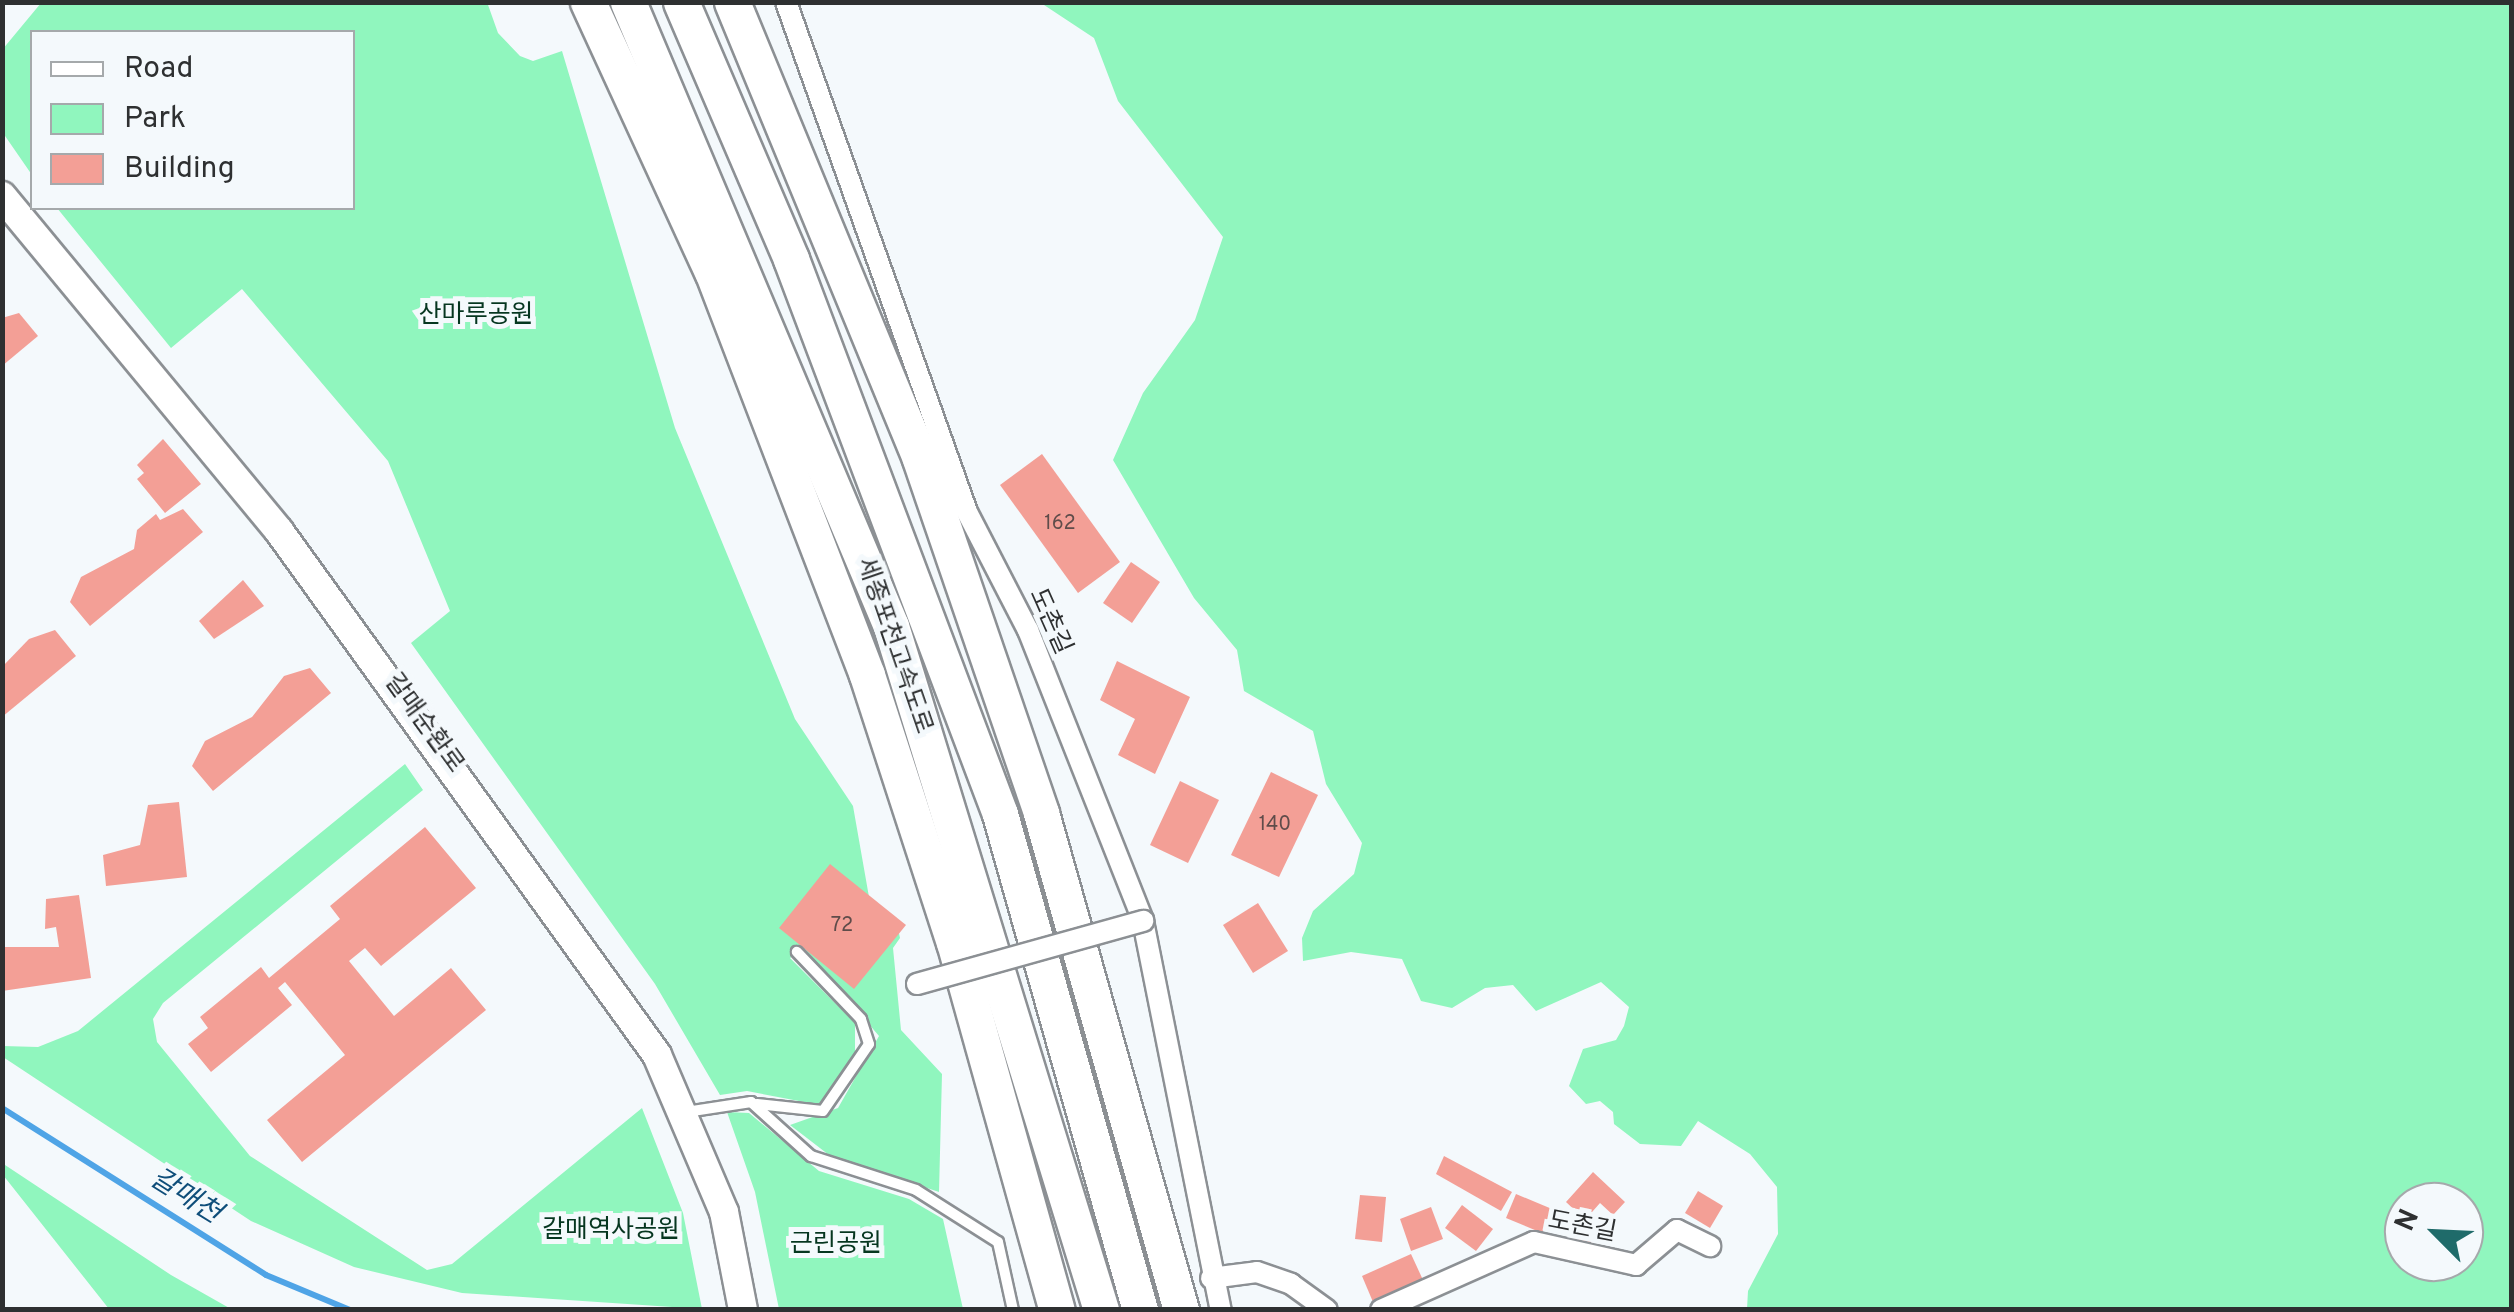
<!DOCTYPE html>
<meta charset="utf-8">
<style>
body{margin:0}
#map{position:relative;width:2514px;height:1312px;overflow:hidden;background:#f4f9fc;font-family:Overpass,"Noto Sans KR",sans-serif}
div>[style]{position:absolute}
.green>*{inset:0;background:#90f6be}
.stream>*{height:6px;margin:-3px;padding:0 3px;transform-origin:3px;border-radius:3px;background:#4fa4e6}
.building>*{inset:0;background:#f39f96}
.roads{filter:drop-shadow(2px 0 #8c9094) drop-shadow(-2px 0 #8c9094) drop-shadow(0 2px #8c9094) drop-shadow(0 -2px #8c9094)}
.lane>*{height:10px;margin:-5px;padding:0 5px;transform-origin:5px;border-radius:5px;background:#fff}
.street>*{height:20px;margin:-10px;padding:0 10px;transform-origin:10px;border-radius:10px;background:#fff}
.secondary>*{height:28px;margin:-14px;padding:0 14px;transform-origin:14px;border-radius:14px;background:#fff}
.highway>*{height:35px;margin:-17.5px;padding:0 17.5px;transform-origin:17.5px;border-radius:17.5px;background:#fff}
.bridges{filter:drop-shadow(2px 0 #8c9094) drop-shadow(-2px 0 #8c9094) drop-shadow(0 2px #8c9094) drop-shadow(0 -2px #8c9094)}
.street-bridge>*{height:20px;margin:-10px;padding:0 10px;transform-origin:10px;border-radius:10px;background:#fff}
span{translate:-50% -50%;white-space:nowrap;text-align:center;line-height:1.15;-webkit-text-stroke:10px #f4f9fc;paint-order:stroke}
.number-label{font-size:20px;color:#5f4c4a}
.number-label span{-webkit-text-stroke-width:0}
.park-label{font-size:25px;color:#063620}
.street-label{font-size:25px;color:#2e3031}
.water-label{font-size:28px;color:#0f4e7a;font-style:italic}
.frame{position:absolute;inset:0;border:5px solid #2e3031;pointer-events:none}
.legend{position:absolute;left:30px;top:30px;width:325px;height:180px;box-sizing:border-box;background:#f4f9fc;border:2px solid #a5a9ab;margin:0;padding:12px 18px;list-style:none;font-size:30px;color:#2e3031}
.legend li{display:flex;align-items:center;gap:20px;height:50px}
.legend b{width:50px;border:2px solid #a5a9ab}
.north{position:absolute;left:2384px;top:1182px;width:100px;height:100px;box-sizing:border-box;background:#f4f9fc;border:2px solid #a5a9ab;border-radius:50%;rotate:294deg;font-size:28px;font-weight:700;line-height:40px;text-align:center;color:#2e3031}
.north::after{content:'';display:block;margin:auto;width:35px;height:45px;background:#1f6b6a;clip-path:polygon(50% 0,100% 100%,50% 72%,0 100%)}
</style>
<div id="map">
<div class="green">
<div style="clip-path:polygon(487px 2px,498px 33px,520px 56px,533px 61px,562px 51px,675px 428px,795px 719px,853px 806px,869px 897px,896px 919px,900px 938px,893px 948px,901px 1030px,942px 1074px,939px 1192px,829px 1155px,790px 1125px,838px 1108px,879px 1036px,805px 949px,790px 958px,855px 1023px,855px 1060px,820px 1105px,747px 1091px,720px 1095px,655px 984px,411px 643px,450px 611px,388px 461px,242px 289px,171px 348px,57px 208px,352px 208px,352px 32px,32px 32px,32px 175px,3px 133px,2px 50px,41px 3px)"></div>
<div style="clip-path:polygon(evenodd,1041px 3px,2511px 3px,2511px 1309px,1747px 1309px,1748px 1291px,1778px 1234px,1777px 1187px,1750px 1154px,1698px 1121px,1681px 1146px,1640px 1144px,1614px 1124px,1613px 1112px,1600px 1101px,1586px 1104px,1569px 1086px,1583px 1049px,1616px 1040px,1624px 1026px,1629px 1007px,1601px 982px,1536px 1011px,1513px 985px,1485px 988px,1452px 1008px,1421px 1001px,1402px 959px,1351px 952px,1303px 961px,1302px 938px,1313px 911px,1354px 874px,1362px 843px,1326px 784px,1313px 731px,1244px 691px,1237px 650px,1194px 598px,1113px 460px,1143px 393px,1195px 320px,1223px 237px,1118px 101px,1094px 38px,1041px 3px,2464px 1202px,2464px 1262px,2404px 1262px,2404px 1202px,2464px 1202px)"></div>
<div style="clip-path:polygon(405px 764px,423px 790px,163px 1003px,153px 1019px,157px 1042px,250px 1156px,427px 1270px,452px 1264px,642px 1108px,683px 1213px,702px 1309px,462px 1293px,354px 1267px,251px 1221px,3px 1057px,3px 1046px,38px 1047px,78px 1031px)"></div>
<div style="clip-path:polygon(727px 1112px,749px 1113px,819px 1171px,909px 1199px,943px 1219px,963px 1309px,779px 1309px,755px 1192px)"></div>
<div style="clip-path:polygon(2px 1163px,171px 1275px,231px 1309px,109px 1309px,3px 1175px)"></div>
</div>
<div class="stream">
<div style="left:2px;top:1108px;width:312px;rotate:32.3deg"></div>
<div style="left:266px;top:1275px;width:91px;rotate:22.6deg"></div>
</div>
<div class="building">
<div style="clip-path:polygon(19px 313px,38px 336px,2px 366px,2px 318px)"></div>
<div style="clip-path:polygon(163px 439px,201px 484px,165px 513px,137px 479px,144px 473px,137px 465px)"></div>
<div style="clip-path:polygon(1042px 454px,1120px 562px,1078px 593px,1000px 485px)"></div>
<div style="clip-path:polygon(183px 509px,203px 532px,90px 626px,70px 602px,81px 577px,134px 549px,137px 530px,156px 514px,160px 520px)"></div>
<div style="clip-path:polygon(1131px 562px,1160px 582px,1132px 623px,1103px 603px)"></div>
<div style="clip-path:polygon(243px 580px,264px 606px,214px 639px,199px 621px)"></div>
<div style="clip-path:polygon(55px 630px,76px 656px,2px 717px,2px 667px,29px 639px)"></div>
<div style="clip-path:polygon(1117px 661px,1190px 697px,1155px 774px,1118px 755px,1135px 719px,1100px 700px)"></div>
<div style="clip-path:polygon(310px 668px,331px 693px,213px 791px,192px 766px,205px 741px,252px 717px,284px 676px)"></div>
<div style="clip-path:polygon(1271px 772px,1318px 795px,1279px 877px,1231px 855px)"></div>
<div style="clip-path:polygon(1180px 781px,1219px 800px,1188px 863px,1150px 845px)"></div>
<div style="clip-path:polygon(179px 802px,187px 877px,106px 886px,103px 855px,140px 845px,148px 805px)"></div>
<div style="clip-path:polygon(425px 827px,476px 888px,381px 966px,365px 948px,349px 961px,394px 1016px,451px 968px,486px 1010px,302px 1162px,267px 1120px,345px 1055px,285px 982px,278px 988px,292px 1005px,211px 1072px,188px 1044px,208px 1028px,200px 1017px,261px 967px,269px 978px,340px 919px,330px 906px)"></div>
<div style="clip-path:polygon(830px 864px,906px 925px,854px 989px,779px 928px)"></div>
<div style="clip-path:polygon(79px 895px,91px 978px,2px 991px,2px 947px,59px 947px,56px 927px,45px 929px,46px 899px)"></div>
<div style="clip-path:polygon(1258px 903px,1288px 951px,1253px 973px,1223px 925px)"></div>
<div style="clip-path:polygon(1444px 1156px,1512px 1192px,1501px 1211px,1436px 1174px)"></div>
<div style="clip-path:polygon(1593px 1172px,1625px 1202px,1613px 1215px,1600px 1203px,1585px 1220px,1601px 1229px,1589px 1251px,1569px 1240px,1582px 1217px,1566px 1202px)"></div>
<div style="clip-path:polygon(1698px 1191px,1723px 1206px,1710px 1228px,1685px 1213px)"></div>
<div style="clip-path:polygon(1516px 1194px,1552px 1209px,1542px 1233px,1506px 1218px)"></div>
<div style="clip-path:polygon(1360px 1195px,1386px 1197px,1382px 1242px,1355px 1239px)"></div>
<div style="clip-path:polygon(1462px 1205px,1493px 1229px,1476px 1251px,1445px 1228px)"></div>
<div style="clip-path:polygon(1431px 1207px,1443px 1239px,1411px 1251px,1400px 1219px)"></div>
<div style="clip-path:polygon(1411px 1254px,1423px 1280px,1373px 1302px,1362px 1276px)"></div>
</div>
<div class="roads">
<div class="lane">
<div style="left:757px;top:1104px;width:66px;rotate:6.1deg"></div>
<div style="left:823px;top:1111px;width:81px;rotate:-55.5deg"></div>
<div style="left:869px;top:1044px;width:26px;rotate:-108deg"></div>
<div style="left:861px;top:1019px;width:93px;rotate:-133.7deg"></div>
<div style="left:686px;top:1112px;width:66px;rotate:-8.7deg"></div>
<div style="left:751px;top:1102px;width:81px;rotate:42deg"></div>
<div style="left:811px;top:1156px;width:110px;rotate:17.9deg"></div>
<div style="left:916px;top:1190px;width:97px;rotate:32.4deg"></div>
<div style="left:998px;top:1242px;width:70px;rotate:77.6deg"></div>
</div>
<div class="street">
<div style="left:786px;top:2px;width:541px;rotate:70.46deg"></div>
<div style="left:967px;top:512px;width:133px;rotate:62.7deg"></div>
<div style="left:1028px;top:630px;width:313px;rotate:68.4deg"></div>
<div style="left:1143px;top:921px;width:397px;rotate:78.7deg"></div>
<div style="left:1211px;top:1278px;width:46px;rotate:-7.4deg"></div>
<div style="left:1257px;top:1272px;width:36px;rotate:19deg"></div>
<div style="left:1291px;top:1284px;width:44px;rotate:35.8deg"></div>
<div style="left:1381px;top:1310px;width:167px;rotate:-24deg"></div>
<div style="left:1534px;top:1242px;width:105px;rotate:12.7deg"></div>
<div style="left:1636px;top:1265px;width:54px;rotate:-40.5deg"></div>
<div style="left:1677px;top:1230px;width:37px;rotate:26deg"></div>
</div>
<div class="secondary">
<div style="left:2px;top:196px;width:435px;rotate:50.4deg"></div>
<div style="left:279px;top:531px;width:646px;rotate:54.19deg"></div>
<div style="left:657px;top:1055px;width:171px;rotate:66.9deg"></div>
<div style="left:724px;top:1212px;width:100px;rotate:79deg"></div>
</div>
<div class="highway">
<div style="left:588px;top:2px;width:296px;rotate:65.3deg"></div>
<div style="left:712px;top:271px;width:433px;rotate:69deg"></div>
<div style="left:867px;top:675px;width:281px;rotate:72deg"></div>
<div style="left:954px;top:942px;width:382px;rotate:74.4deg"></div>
<div style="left:628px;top:2px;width:677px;rotate:67.15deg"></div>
<div style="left:891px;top:626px;width:716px;rotate:72.93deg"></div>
<div style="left:681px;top:2px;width:280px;rotate:66.8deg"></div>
<div style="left:791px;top:259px;width:593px;rotate:69.36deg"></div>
<div style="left:1000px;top:814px;width:515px;rotate:74.24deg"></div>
<div style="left:732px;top:2px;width:494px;rotate:67.6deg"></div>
<div style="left:920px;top:459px;width:374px;rotate:71.1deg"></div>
<div style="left:1041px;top:813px;width:516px;rotate:74.27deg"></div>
</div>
</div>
<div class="bridges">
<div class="street-bridge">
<div style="left:917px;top:984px;width:235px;rotate:-15.6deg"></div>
</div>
</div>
<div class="number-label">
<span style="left:1060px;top:524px">162</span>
<span style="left:1275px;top:825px">140</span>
<span style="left:842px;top:926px">72</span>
</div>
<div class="park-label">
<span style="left:476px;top:316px">산마루공원</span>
<span style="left:611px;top:1231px">갈매역사공원</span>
<span style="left:836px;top:1245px">근린공원</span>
</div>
<div class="street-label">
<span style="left:1049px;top:622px;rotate:66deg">도촌길</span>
<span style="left:893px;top:646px;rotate:71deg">세종포천고속도로</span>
<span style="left:423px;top:724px;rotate:54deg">갈매순환로</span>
<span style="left:1582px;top:1228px;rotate:11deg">도촌길</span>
</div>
<div class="water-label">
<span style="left:185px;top:1197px;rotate:32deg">갈매천</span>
</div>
<div class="frame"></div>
<ul class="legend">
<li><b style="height:12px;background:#fff"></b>Road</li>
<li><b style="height:28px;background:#90f6be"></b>Park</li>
<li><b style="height:28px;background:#f39f96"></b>Building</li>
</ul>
<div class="north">N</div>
</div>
